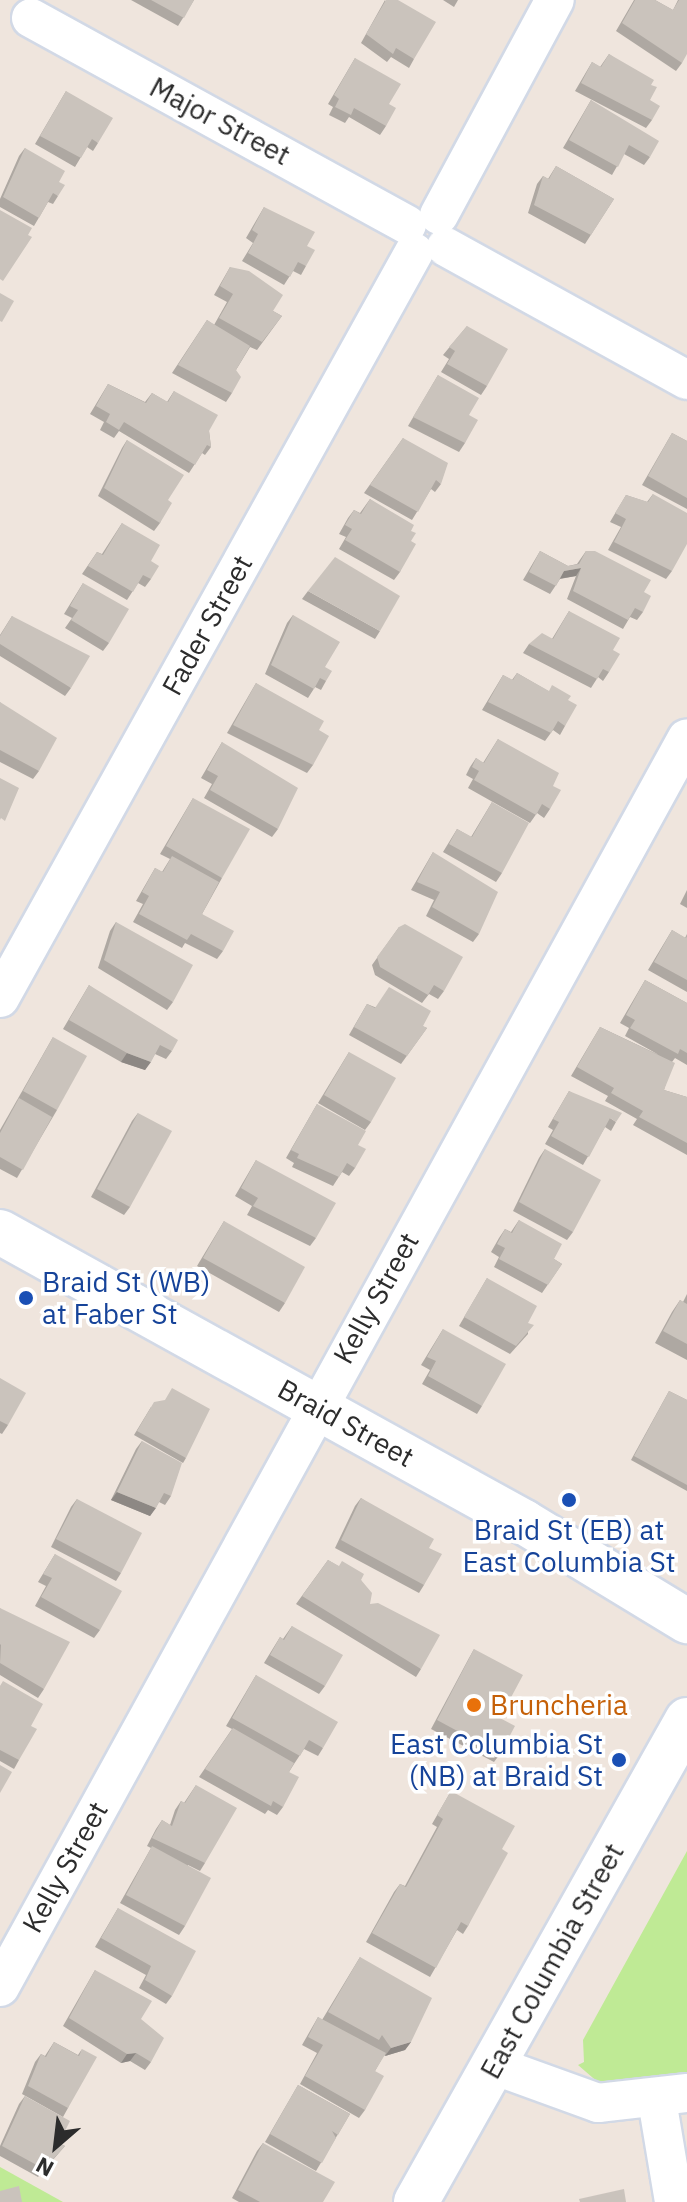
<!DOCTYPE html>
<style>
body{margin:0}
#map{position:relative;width:687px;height:2202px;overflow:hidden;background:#efe5dd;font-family:"IBM Plex Sans",sans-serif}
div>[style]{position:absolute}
.green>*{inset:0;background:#bfea95}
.roads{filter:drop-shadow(2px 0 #d2d9e6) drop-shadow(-2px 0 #d2d9e6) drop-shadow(0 2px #d2d9e6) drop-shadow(0 -2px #d2d9e6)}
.street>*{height:38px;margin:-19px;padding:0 19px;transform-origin:19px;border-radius:19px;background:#fff}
.secondary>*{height:44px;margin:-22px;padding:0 22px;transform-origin:22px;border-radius:22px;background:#fff}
.wall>*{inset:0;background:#aea8a2}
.shaded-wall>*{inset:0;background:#8d8884}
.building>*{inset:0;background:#cac3bc}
.dots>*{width:22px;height:22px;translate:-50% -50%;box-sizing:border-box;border:4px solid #fff;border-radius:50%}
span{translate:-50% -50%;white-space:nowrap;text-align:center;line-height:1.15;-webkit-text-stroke:7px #fff;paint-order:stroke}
.street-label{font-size:28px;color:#2c2c2c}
.transit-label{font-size:28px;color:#164399}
.left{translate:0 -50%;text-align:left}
.right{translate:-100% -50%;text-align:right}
.food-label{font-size:28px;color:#c56008}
.north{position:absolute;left:16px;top:2106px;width:80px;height:80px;-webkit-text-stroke:6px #fff;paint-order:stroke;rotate:208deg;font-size:22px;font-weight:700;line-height:32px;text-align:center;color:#2c2c2c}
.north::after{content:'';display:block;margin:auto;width:28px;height:36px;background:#2c2c2c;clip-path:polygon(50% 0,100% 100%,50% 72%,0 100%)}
</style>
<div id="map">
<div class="green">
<div style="clip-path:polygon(687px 1851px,687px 2072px,600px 2084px,578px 2065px,584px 2062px,583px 2040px)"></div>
<div style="clip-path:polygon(0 2167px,63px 2202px,0 2202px)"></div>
</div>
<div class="roads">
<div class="street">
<div style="left:31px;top:18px;width:429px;rotate:28.8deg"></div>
<div style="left:439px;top:215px;width:244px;rotate:-61.7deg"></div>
<div style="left:446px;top:247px;width:275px;rotate:28.9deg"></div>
<div style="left:0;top:998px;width:853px;rotate:-60.97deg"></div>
<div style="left:0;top:1987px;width:1425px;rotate:-61.19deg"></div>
<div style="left:493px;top:2065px;width:112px;rotate:19.9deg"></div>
<div style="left:598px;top:2103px;width:90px;rotate:-6.4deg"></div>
<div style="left:657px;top:2100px;width:103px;rotate:80.5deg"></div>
</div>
<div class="secondary">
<div style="left:0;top:1232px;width:599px;rotate:28.96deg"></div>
<div style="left:524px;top:1522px;width:191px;rotate:31.3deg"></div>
<div style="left:416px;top:2202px;width:553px;rotate:-60.65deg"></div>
</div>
</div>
<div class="wall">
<div style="clip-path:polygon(131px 0,194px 0,178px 26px)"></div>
<div style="clip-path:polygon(385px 0,414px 59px,409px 68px,391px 57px,387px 62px,361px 43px)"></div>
<div style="clip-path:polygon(443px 0,458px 0,454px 7px)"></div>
<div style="clip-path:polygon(634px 0,655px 0,673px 10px,678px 0,687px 0,682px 63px,676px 71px,616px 31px)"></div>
<div style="clip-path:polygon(609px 54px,651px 85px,650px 100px,652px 120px,646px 128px,575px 91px,592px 62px,600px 67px)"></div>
<div style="clip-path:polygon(355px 58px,389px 104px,386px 126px,380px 135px,349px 117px,345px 123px,329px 115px,333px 107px,328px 104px)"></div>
<div style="clip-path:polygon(66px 91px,98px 143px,93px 151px,87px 147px,75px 167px,35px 144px)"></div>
<div style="clip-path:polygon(591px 100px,650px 157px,644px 165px,624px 154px,612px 175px,563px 148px)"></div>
<div style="clip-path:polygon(25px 148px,58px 196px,53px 204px,48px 202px,34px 226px,0 207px,0 199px,19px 156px)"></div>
<div style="clip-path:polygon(556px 166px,614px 199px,585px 244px,528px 213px,537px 184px,543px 176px,548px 179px)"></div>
<div style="clip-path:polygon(264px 207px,306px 266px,301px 275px,293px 271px,284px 285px,242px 261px,253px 243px,246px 238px)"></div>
<div style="clip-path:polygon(230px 267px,273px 311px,282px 316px,257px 350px,250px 347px,236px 370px,232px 393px,226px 402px,172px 373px,207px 320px,214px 325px,227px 302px,214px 295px)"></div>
<div style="clip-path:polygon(467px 326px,487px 386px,481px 395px,441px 372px,449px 359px,443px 355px)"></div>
<div style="clip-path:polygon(438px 375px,469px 415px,465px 443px,459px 452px,408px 426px)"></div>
<div style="clip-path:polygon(108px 384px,145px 402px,152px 393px,167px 402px,174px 391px,209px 431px,211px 447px,205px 455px,202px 453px,189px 473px,119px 431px,114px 438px,100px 430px,104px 422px,90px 414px)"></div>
<div style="clip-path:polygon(672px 433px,687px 441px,687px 509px,642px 485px)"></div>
<div style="clip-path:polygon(403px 438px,441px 484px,435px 492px,431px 489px,412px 520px,364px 493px)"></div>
<div style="clip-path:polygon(127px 440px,168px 500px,160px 523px,154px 531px,98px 496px,122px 448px)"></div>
<div style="clip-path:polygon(653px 494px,672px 571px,666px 579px,608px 550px,621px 527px,610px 522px,626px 495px,647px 502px)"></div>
<div style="clip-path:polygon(370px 499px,411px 531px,411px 541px,400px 572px,394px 580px,339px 549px,346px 537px,339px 534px,348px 518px,354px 510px,360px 513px)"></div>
<div style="clip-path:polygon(122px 523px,151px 561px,151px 579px,145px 587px,138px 583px,127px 600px,82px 574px,97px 552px,102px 554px)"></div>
<div style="clip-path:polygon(540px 551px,568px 566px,577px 564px,586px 551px,644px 592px,643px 612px,637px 620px,630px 617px,623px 629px,567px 599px,576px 576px,560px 579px,550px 594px,523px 580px)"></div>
<div style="clip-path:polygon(83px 583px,109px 643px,103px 651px,65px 628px,72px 618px,64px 614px)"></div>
<div style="clip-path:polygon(308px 591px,380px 631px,375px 639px,302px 599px)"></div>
<div style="clip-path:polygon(569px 611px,613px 650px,609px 672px,603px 681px,598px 677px,591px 688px,523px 653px,529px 644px,552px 639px)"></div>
<div style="clip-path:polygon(293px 615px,325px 667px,326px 681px,321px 690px,315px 687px,308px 698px,265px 674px,287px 623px)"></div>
<div style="clip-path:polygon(12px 616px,71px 688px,65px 696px,0 656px,0 635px)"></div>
<div style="clip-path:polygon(517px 673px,548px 691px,568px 700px,565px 726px,560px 735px,553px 730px,545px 741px,482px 710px,503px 675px,512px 680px)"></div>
<div style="clip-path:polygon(256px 683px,319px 730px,313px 765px,307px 773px,227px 733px)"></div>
<div style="clip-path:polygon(0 702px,39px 771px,33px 779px,0 762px)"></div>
<div style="clip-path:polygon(498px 739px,553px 786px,550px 809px,544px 818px,537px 813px,530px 823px,468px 788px,473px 779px,466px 775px,470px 767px,476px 758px,483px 763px)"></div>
<div style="clip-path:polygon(222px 742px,278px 829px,272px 837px,204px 798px,212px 784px,201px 778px)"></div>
<div style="clip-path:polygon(193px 798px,222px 878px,202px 914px,223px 951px,217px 959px,185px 943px,182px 948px,133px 922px,143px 904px,136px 901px,155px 868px,162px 872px,170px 859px,160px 854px)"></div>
<div style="clip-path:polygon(492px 802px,502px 873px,496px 882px,443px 852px,457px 829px,471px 837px)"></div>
<div style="clip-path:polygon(433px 852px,479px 934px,473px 942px,426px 916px,434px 900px,411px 890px)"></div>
<div style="clip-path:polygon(687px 890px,687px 908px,680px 904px)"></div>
<div style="clip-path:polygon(116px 922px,173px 1002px,167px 1010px,98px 968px,110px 931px)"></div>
<div style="clip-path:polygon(399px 927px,444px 991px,438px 999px,429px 994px,422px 1003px,375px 975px,372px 965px)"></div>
<div style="clip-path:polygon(672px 930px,685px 938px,687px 934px,687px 992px,648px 970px)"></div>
<div style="clip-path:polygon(645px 980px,687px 1003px,687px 1065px,675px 1058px,672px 1062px,664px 1090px,687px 1097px,687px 1155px,633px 1125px,637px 1119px,605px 1101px,608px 1096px,571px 1076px,600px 1027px,659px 1055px,625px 1036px,629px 1028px,620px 1023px)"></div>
<div style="clip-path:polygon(89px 985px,172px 1051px,166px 1059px,155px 1054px,145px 1070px,121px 1062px,63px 1029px)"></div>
<div style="clip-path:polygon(367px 1004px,427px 1028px,401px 1064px,349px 1035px)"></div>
<div style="clip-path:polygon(53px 1037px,57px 1110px,17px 1178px,0 1169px,0 1130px)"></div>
<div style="clip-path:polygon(349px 1052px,371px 1122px,365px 1130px,318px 1103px)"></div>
<div style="clip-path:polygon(569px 1091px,616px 1122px,611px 1131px,605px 1127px,583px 1165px,545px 1144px,553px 1130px,548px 1127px)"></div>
<div style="clip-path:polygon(317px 1104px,358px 1145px,355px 1168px,349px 1176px,342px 1172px,333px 1186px,292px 1167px,294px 1163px,286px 1158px)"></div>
<div style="clip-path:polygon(138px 1113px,130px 1207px,124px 1215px,91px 1197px,132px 1121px)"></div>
<div style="clip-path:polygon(545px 1149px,573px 1232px,567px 1240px,513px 1211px,539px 1158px)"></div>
<div style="clip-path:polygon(256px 1160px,316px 1238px,310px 1246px,247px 1215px,252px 1206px,235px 1196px)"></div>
<div style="clip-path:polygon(519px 1220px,554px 1259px,562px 1264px,542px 1293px,494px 1267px,499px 1257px,491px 1252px,499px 1238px,505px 1229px,511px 1232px)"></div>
<div style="clip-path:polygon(224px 1221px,285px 1303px,279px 1312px,197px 1266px)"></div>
<div style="clip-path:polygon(487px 1278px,528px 1323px,528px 1334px,510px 1354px,459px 1326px)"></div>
<div style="clip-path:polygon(687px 1294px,687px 1360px,655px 1343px,672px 1312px,680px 1300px,683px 1302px)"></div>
<div style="clip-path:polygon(443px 1329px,482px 1406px,477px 1414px,422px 1384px,430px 1370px,421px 1365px)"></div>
<div style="clip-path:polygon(0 1378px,8px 1425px,2px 1434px,0 1433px)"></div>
<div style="clip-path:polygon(669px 1391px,687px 1400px,687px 1491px,631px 1460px)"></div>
<div style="clip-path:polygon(151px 1407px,186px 1458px,183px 1463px,134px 1435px)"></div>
<div style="clip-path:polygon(142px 1441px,171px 1496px,165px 1505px,159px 1502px,150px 1516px,111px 1500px,136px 1449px)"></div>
<div style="clip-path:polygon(361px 1498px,429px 1548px,424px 1585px,419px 1593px,335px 1548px,355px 1506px)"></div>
<div style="clip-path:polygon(77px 1499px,121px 1573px,116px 1581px,51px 1547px,71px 1507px)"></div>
<div style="clip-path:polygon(55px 1554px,100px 1630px,94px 1638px,35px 1606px,46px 1586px,38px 1582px)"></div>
<div style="clip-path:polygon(328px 1560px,361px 1580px,370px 1604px,421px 1669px,416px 1677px,296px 1604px)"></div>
<div style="clip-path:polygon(0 1608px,44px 1689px,38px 1698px,0 1675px)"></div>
<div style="clip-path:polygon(292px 1626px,325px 1686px,319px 1694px,264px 1663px,280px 1637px,283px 1639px)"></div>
<div style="clip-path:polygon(474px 1649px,500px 1718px,500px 1754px,494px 1762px,431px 1729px,469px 1658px)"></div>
<div style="clip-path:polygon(256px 1675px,323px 1748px,318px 1756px,304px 1749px,294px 1764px,289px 1772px,283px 1807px,277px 1815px,268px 1810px,265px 1814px,199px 1777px,232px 1729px,226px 1726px)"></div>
<div style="clip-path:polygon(0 1685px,19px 1760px,14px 1769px,0 1761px)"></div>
<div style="clip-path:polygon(196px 1785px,205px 1863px,200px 1871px,188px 1865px,185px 1926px,179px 1935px,120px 1903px,151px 1848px,147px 1846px,156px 1829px,162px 1820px,170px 1825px,175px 1810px,181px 1801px,184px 1803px)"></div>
<div style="clip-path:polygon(451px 1791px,502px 1849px,468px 1926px,463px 1934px,457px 1930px,430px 1977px,366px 1942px,394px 1892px,400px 1884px,405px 1886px,437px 1827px,432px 1824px)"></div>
<div style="clip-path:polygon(118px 1908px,172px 1996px,166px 2004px,139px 1988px,146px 1975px,95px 1947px)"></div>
<div style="clip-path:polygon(360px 1957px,411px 2042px,405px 2050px,385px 2056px,384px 2055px,375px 2071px,365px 2110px,359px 2118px,300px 2084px,317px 2053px,302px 2045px,318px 2017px,322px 2020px)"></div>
<div style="clip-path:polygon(95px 1970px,151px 2062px,145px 2070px,130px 2061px,121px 2063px,63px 2026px)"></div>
<div style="clip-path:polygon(54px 2042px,78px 2055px,82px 2049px,68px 2108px,63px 2117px,22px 2094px,35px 2062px,41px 2054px,45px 2056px)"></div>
<div style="clip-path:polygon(298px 2085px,350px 2114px,316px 2171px,265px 2142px)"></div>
<div style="clip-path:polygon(25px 2096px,59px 2143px,65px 2146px,38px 2177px,0 2156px,0 2146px,19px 2104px)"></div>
<div style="clip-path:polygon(263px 2143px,323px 2202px,239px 2202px,232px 2198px,257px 2151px)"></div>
</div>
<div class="shaded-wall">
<div style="clip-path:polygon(581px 568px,576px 576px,558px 579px,564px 571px)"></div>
<div style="clip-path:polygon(127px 1053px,151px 1062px,145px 1070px,121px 1062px)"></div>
<div style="clip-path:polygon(117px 1492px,156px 1508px,150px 1516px,111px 1500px)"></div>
<div style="clip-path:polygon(411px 2042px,405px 2050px,385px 2056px,391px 2048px)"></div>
<div style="clip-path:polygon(136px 2053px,130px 2061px,121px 2063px,127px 2054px)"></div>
</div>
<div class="building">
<div style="clip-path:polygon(151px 0,194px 0,184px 18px)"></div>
<div style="clip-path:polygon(386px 0,398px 0,436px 22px,414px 59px,396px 48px,393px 54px,366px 34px)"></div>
<div style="clip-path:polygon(635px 0,655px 0,673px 10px,679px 0,687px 0,687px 54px,682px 63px,622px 23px)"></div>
<div style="clip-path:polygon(609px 54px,654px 80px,651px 85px,657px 87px,650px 100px,660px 106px,652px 120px,581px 83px,592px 62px,601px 67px)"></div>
<div style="clip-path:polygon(355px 58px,401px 84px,389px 104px,396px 108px,386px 126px,354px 108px,351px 115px,335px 107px,339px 99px,334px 95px)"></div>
<div style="clip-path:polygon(66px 91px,113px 118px,98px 143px,92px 139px,81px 158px,40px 136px)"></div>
<div style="clip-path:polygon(591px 100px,659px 141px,650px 157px,629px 145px,618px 167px,569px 140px)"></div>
<div style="clip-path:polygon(25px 148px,65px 171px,59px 182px,65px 185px,58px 196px,53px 193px,39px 218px,3px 197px)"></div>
<div style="clip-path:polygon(556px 166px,614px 199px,591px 235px,534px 205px,543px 176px,549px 179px)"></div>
<div style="clip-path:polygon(264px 207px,315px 232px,307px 246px,315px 250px,306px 266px,298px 262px,290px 277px,248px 253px,258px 234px,252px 230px)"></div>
<div style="clip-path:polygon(0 210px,32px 228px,28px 235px,32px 237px,3px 281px,0 279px)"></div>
<div style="clip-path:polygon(230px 267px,249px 271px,283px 295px,273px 311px,282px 316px,262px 342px,219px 318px,233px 294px,220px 286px)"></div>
<div style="clip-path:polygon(0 293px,14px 301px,2px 322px,0 321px)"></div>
<div style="clip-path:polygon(207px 320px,250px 346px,236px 370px,241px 377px,232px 393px,178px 365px)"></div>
<div style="clip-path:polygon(467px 326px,508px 349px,487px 386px,447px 364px,455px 351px,449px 347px)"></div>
<div style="clip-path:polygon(438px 375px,479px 398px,469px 415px,478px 420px,465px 443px,413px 417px)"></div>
<div style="clip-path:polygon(108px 384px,146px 403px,152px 393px,168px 402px,174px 391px,218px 415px,209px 431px,211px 447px,207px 445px,195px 465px,124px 422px,119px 430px,106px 422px,110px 414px,96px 406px)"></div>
<div style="clip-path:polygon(672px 433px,687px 441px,687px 498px,648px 476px)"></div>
<div style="clip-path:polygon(403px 438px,448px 463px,441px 484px,436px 480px,418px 512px,370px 485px)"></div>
<div style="clip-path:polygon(127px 440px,184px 475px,168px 500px,172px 503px,160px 523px,104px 488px)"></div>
<div style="clip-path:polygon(653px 494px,687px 513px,687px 544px,672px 571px,614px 542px,626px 519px,615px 513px,626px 495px,648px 502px)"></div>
<div style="clip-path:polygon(370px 499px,414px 525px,411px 531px,416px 533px,411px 541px,416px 544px,400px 572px,345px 540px,352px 529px,345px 525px,354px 510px,361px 514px)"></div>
<div style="clip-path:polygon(122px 523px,160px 545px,151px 561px,159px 566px,151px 579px,143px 575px,133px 592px,88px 566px,97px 552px,103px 555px)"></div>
<div style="clip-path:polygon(540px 551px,568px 566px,579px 564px,586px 551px,595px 551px,651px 580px,644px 592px,651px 596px,643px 612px,635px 608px,628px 620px,573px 591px,581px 568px,564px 571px,556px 586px,529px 572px)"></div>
<div style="clip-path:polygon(335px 557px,400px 596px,380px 631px,308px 591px)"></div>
<div style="clip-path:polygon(83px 583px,129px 609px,109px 643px,71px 620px,78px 610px,70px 606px)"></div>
<div style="clip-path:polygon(569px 611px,620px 638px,613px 650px,620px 654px,609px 672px,603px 669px,597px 679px,529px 644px,542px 633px,553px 639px)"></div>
<div style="clip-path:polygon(293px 615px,340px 642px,325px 667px,332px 671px,326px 681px,320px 678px,314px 689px,271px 665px)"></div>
<div style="clip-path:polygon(12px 616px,90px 656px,71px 688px,0 644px,0 636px)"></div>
<div style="clip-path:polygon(517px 673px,549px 691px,552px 685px,571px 696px,568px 700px,577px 705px,565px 726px,558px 721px,551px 733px,488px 702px,503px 675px,513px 680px)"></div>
<div style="clip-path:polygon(256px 683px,324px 721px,319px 730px,329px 736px,313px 765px,233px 725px)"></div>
<div style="clip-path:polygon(0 702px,57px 738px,39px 771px,0 750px)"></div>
<div style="clip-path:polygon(498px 739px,559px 773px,553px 786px,561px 790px,550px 809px,542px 804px,536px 815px,474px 780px,479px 771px,472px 767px,476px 758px,484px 763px)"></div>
<div style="clip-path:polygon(222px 742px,298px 788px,278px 829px,210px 790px,218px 776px,207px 770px)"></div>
<div style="clip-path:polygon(0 778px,19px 788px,5px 821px,1px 818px,0 820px)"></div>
<div style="clip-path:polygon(193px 798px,250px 829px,222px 878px,166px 846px)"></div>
<div style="clip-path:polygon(492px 802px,529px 823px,502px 873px,449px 844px,457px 829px,472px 837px)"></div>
<div style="clip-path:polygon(433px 852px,498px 892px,479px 934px,432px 907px,440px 892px,417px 882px)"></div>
<div style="clip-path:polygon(172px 856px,219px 882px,202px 914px,234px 931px,223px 951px,191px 934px,187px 940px,139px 914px,149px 896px,142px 892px,155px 868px,163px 872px)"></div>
<div style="clip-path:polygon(116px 922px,193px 965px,173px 1002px,104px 960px)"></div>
<div style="clip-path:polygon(405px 924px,463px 957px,444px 991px,434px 985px,428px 995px,380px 967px,377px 957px,399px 927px)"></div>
<div style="clip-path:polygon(672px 930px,686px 938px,687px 936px,687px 980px,654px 962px)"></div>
<div style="clip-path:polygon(645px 980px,687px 1003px,687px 1053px,680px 1049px,678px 1054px,630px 1028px,635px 1020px,626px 1015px)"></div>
<div style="clip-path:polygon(89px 985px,178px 1040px,172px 1051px,160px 1045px,151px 1062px,127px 1053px,69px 1020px)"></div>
<div style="clip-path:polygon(389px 987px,431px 1011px,423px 1026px,427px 1028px,407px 1056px,354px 1027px,367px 1004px,375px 1008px)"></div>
<div style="clip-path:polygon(600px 1027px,675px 1063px,664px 1090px,687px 1097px,687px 1143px,639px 1117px,643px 1111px,611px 1093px,614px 1088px,577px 1067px)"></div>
<div style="clip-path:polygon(53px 1037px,87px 1056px,57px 1110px,23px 1091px)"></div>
<div style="clip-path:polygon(349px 1052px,396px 1078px,371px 1122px,324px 1095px)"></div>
<div style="clip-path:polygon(569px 1091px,622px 1113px,616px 1122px,610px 1118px,589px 1157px,551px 1136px,559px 1122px,553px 1119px)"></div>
<div style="clip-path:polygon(19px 1098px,52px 1117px,23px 1170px,0 1157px,0 1133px)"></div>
<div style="clip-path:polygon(317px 1104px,366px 1131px,358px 1145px,366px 1149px,355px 1168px,347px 1163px,339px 1177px,297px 1158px,299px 1154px,291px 1150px)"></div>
<div style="clip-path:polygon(138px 1113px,172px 1131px,130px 1207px,97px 1189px)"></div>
<div style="clip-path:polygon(545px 1149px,601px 1180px,573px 1232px,519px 1202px)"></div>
<div style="clip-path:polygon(256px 1160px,336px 1203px,316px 1238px,253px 1206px,258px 1198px,241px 1188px)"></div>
<div style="clip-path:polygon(519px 1220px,562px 1244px,554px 1259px,562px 1264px,548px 1285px,499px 1259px,505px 1248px,497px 1244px,505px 1229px,512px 1233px)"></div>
<div style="clip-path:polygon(224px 1221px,305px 1267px,285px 1303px,203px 1258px)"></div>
<div style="clip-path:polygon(487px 1278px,537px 1306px,528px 1323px,534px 1325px,516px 1346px,464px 1317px)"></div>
<div style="clip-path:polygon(680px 1300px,687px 1304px,687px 1344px,663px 1331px)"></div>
<div style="clip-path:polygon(443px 1329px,506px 1364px,482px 1406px,428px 1376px,436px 1361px,427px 1357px)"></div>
<div style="clip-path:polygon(0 1378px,26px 1393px,8px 1425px,0 1421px)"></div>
<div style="clip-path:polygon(172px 1388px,210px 1409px,186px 1458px,137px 1431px,154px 1402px,165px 1400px)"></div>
<div style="clip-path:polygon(669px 1391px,687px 1400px,687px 1485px,634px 1456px)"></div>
<div style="clip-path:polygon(142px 1441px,182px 1463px,171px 1496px,164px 1493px,156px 1508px,117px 1492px)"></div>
<div style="clip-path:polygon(361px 1498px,434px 1539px,429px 1548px,442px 1554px,424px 1585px,341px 1540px)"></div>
<div style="clip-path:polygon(77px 1499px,142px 1533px,121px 1573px,56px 1539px)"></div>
<div style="clip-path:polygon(55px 1554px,122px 1591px,100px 1630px,41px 1597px,52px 1578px,43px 1574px)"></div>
<div style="clip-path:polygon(328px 1560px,339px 1566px,342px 1561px,364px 1574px,361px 1580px,372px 1593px,370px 1604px,378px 1603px,440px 1635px,421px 1669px,302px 1596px)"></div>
<div style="clip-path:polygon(0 1608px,70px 1642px,44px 1689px,0 1663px,1px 1645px,0 1644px)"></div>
<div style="clip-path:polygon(292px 1626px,343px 1655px,325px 1686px,270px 1655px,280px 1637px,284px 1640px)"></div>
<div style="clip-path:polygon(474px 1649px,523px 1675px,500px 1718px,515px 1726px,500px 1754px,437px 1720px)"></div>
<div style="clip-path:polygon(256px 1675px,338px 1722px,323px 1748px,309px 1740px,300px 1756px,232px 1718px)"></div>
<div style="clip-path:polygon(3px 1681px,43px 1704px,31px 1726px,37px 1729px,19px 1760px,0 1750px,0 1686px)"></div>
<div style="clip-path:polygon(233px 1728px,294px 1763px,289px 1772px,299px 1777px,283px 1807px,273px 1801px,271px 1806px,205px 1769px)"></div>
<div style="clip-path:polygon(0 1765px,12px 1772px,0 1793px)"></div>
<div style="clip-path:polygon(196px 1785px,237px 1808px,205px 1863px,152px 1838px,162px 1820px,172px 1826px,181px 1801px,185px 1803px)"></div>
<div style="clip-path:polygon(451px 1791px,515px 1826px,502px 1849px,508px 1853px,468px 1926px,461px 1922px,436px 1968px,372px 1933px,400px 1884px,406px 1887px,443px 1819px,437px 1815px)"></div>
<div style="clip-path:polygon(152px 1846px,211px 1878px,185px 1926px,126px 1895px)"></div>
<div style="clip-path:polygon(118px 1908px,196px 1951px,172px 1996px,145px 1980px,151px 1966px,101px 1938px)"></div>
<div style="clip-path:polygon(360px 1957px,432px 1998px,411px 2042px,391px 2048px,382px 2035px,379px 2040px,328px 2012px)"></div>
<div style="clip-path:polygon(95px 1970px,152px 2001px,141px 2019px,164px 2038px,151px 2062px,136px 2053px,127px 2054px,69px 2018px)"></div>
<div style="clip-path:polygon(318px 2017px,386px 2053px,375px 2071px,384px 2076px,365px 2110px,305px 2076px,323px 2045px,308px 2037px)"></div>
<div style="clip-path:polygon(54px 2042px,79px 2056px,82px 2049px,97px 2057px,68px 2108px,28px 2086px,41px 2054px,46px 2057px)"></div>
<div style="clip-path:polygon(298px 2085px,350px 2114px,338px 2135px,332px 2131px,336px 2138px,322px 2163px,270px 2134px)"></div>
<div style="clip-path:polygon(25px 2096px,70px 2121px,59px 2143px,65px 2146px,44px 2169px,2px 2146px)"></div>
<div style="clip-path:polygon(263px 2143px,335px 2182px,323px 2202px,260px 2202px,238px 2190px)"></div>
<div style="clip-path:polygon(19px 2186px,22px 2202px,0 2202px,0 2191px)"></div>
<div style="clip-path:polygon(624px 2189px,626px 2202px,580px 2202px,579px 2199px)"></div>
</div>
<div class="dots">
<div style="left:26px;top:1298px;background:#1a4fb4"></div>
<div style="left:569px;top:1500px;background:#1a4fb4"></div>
<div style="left:474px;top:1705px;background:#e8710a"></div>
<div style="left:619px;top:1760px;background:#1a4fb4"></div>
</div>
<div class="street-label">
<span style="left:220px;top:121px;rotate:28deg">Major Street</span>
<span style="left:207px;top:625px;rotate:-61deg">Fader Street</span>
<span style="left:376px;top:1298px;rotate:-61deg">Kelly Street</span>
<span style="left:346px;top:1423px;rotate:29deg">Braid Street</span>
<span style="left:65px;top:1867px;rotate:-61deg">Kelly Street</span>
<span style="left:552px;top:1961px;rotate:-61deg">East Columbia Street</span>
</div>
<div class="transit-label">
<span class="left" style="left:42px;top:1298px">Braid St (WB)<br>at Faber St</span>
<span style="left:569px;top:1546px">Braid St (EB) at<br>East Columbia St</span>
<span class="right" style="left:603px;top:1760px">East Columbia St<br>(NB) at Braid St</span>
</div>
<div class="food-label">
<span class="left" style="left:490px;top:1705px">Bruncheria</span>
</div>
<div class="north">N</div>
</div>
